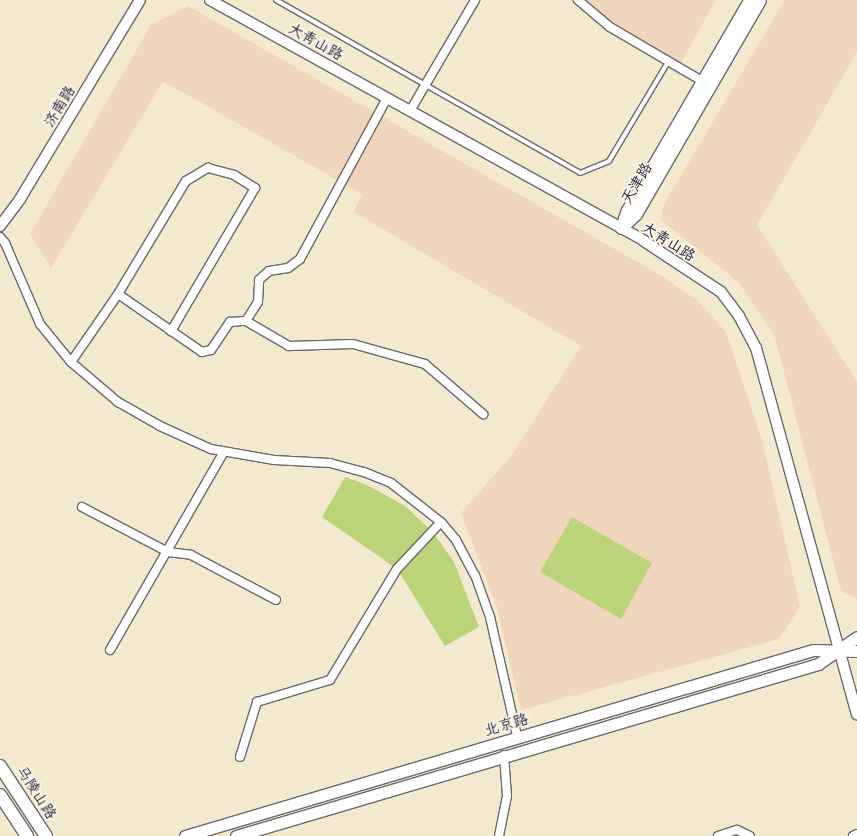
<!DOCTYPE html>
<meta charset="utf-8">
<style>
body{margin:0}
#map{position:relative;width:857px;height:836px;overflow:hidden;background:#f2e9ce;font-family:Delius,"LXGW WenKai TC",sans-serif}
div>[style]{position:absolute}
.built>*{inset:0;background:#f0d6bc}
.green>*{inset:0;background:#bbd479}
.roads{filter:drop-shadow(1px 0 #6b686e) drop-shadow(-1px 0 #6b686e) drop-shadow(0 1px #6b686e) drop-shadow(0 -1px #6b686e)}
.service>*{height:4px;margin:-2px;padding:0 2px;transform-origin:2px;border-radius:2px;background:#fff}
.minor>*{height:8px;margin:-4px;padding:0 4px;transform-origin:4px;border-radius:4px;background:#fff}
.tertiary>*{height:10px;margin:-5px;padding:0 5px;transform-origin:5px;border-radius:5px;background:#fff}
.secondary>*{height:11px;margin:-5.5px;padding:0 5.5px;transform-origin:5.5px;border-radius:5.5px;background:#fff}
.primary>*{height:12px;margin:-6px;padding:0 6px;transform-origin:6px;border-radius:6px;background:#fff}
span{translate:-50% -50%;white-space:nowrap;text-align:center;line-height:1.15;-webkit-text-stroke:4px #fcf5e5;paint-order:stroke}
.street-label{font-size:15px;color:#22223b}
</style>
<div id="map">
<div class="built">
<div style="clip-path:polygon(586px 0,716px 0,680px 64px,617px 27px)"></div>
<div style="clip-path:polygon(785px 0,857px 0,857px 52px,757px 225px,857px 382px,857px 599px,841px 591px,774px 334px,738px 282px,661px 220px,664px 204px)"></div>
<div style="clip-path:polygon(188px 6px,662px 276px,698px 301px,726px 332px,762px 440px,800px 607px,779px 639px,521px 710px,497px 608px,461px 513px,512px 455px,581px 346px,354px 212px,362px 194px,163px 81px,51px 268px,30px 234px,151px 25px)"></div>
</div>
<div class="green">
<div style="clip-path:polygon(345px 477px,367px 485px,405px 506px,432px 531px,454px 562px,479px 627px,445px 646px,397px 569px,322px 517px)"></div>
<div style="clip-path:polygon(572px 517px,652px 563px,621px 619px,540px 572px)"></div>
</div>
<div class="roads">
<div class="service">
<div style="left:276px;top:0;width:350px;rotate:29.6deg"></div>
<div style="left:580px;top:173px;width:31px;rotate:-22deg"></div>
<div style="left:609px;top:161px;width:115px;rotate:-59.2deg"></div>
</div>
<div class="minor">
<div style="left:578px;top:0;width:42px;rotate:40.2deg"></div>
<div style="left:610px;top:27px;width:107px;rotate:30.4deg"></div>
<div style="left:410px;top:111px;width:129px;rotate:-59.6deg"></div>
<div style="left:0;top:237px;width:8px;rotate:50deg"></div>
<div style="left:5px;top:243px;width:88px;rotate:66.6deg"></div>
<div style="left:40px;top:324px;width:49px;rotate:50.8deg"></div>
<div style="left:71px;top:362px;width:62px;rotate:40.4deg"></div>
<div style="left:118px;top:402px;width:48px;rotate:29.7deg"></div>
<div style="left:160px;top:426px;width:56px;rotate:24.3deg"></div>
<div style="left:211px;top:449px;width:64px;rotate:9.9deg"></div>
<div style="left:274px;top:460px;width:56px;rotate:3.1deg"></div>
<div style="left:330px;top:463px;width:35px;rotate:15deg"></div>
<div style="left:364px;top:472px;width:29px;rotate:22deg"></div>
<div style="left:391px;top:483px;width:63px;rotate:38deg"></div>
<div style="left:441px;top:522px;width:23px;rotate:50deg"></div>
<div style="left:456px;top:540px;width:40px;rotate:62deg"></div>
<div style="left:475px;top:575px;width:45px;rotate:70.3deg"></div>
<div style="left:490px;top:617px;width:122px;rotate:77.2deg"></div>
<div style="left:118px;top:294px;width:102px;rotate:34.6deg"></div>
<div style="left:202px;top:352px;width:9px;rotate:-13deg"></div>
<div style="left:211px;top:350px;width:34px;rotate:-56deg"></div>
<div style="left:230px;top:322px;width:16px;rotate:-4deg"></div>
<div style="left:246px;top:321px;width:50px;rotate:30.2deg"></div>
<div style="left:289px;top:346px;width:64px;rotate:-1.8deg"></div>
<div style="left:353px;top:344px;width:75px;rotate:15.5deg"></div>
<div style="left:425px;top:364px;width:77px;rotate:40.8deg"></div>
<div style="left:246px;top:321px;width:22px;rotate:-58deg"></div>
<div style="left:258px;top:302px;width:22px;rotate:-87deg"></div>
<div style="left:259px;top:280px;width:13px;rotate:-42deg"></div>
<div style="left:269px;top:271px;width:19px;rotate:-9deg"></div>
<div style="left:288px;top:268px;width:15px;rotate:-37deg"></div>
<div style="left:300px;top:259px;width:183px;rotate:-61.6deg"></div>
<div style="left:71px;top:362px;width:83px;rotate:-55.3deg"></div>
<div style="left:118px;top:294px;width:132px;rotate:-59deg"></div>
<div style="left:186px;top:181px;width:26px;rotate:-31deg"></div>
<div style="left:208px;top:168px;width:27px;rotate:15deg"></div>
<div style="left:234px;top:175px;width:25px;rotate:32deg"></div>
<div style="left:255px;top:188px;width:166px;rotate:120.4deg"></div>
<div style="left:82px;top:507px;width:97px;rotate:27.6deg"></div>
<div style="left:168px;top:552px;width:23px;rotate:7deg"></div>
<div style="left:191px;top:555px;width:96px;rotate:27.9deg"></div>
<div style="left:110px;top:650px;width:228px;rotate:-60.1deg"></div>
<div style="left:240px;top:757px;width:58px;rotate:-72.8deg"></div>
<div style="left:257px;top:702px;width:76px;rotate:-16.8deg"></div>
<div style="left:330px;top:680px;width:130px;rotate:-58.9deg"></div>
<div style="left:397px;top:569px;width:64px;rotate:-46.9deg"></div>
<div style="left:499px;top:836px;width:41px;rotate:-78.7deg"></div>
<div style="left:507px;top:796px;width:41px;rotate:-94.2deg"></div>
<div style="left:718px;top:836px;width:20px;rotate:-18deg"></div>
<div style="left:737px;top:830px;width:14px;rotate:25deg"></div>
<div style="left:853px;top:836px;width:4px;rotate:-27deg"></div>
</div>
<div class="tertiary">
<div style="left:210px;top:0;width:496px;rotate:29deg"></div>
<div style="left:644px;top:241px;width:92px;rotate:33.5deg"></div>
<div style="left:721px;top:292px;width:30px;rotate:53deg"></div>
<div style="left:739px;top:316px;width:36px;rotate:62deg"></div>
<div style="left:756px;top:348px;width:380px;rotate:74.6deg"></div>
<div style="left:0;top:226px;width:34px;rotate:-53deg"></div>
<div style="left:20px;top:199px;width:232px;rotate:-58.9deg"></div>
</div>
<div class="secondary">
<div style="left:621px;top:227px;width:18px;rotate:-71deg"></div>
<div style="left:627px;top:210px;width:243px;rotate:-59.8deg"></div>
<div style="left:621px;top:228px;width:21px;rotate:-43deg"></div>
<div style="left:636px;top:214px;width:247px;rotate:-59.9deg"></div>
<div style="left:185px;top:836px;width:655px;rotate:-16.5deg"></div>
<div style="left:813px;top:650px;width:44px;rotate:1.3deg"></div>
<div style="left:236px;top:836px;width:607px;rotate:-16.46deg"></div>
<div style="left:818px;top:664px;width:47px;rotate:-34.7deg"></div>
</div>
<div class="primary">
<div style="left:0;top:766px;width:84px;rotate:56.7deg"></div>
<div style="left:0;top:795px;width:49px;rotate:56.6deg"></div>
</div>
</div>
<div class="street-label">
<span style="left:316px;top:41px;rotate:29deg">大青山路</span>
<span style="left:59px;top:106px;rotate:-59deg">济南路</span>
<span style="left:636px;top:183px;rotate:-59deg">天津路</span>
<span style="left:669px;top:241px;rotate:32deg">大青山路</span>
<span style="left:506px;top:724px;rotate:-16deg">北京路</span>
<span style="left:37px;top:792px;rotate:57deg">马陵山路</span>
</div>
</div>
